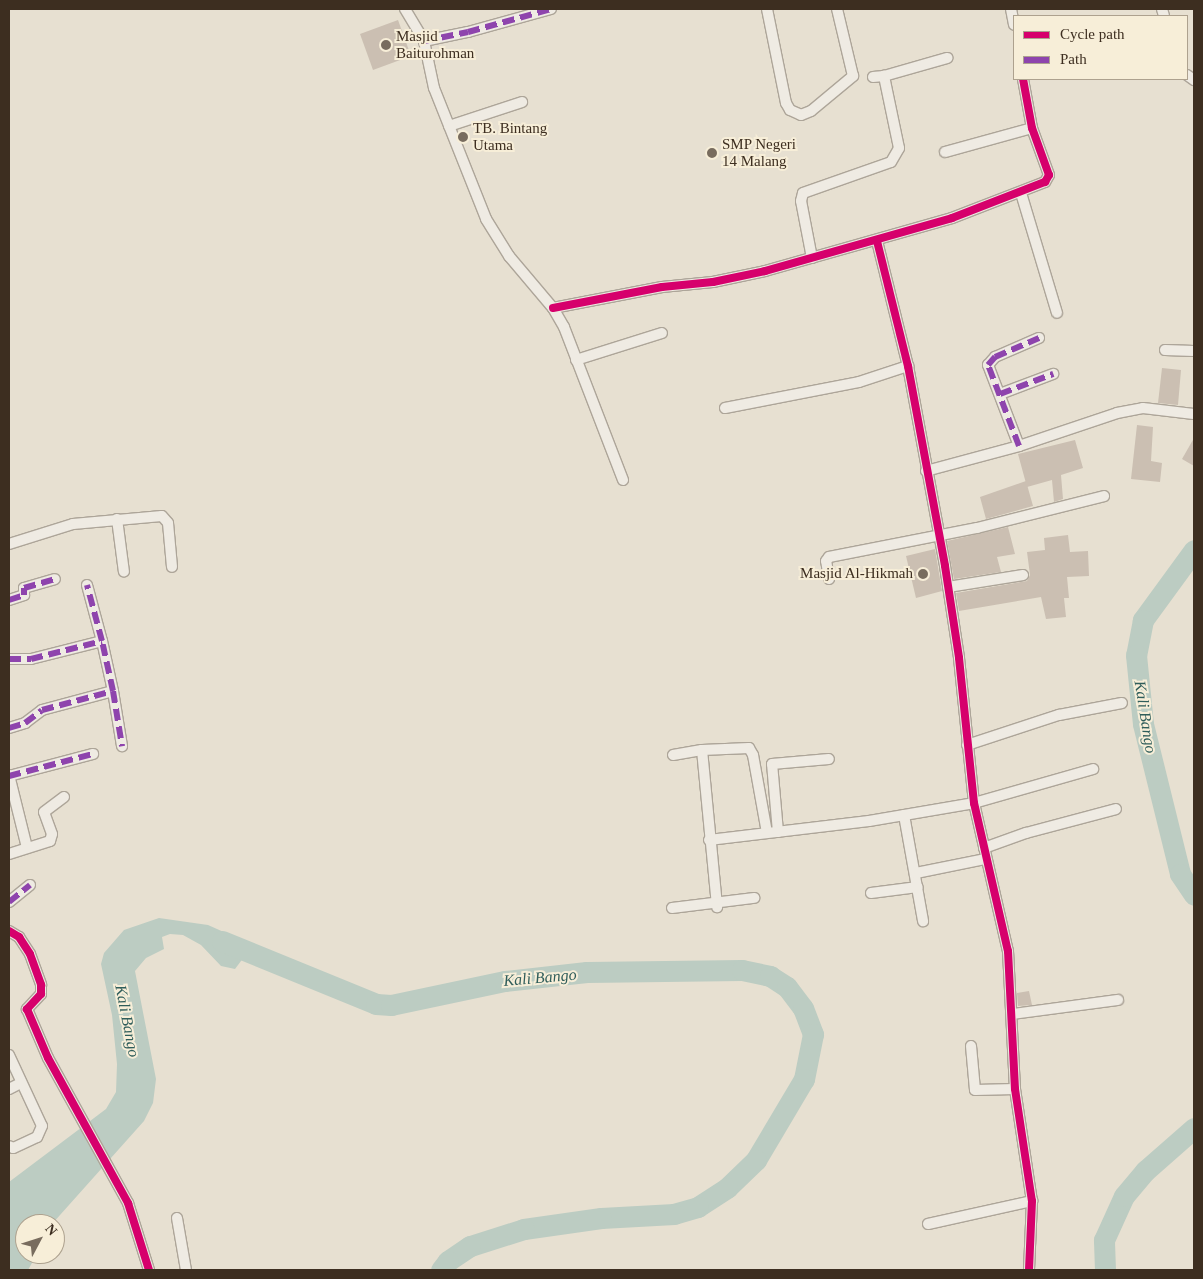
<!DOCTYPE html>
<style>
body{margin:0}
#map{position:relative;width:1203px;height:1279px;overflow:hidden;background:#e7e0d1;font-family:Georgia,serif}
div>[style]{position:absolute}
.water>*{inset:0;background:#bcccc2}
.river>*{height:21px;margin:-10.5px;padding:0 10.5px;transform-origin:10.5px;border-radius:10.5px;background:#bcccc2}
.building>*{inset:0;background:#cbbfb2}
.roads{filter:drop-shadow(1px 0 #ada599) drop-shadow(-1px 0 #ada599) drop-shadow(0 1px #ada599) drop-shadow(0 -1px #ada599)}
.minor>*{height:10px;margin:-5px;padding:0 5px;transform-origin:5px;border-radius:5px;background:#efebe3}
.quiet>*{height:6px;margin-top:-3px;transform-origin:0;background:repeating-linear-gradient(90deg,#8e44ad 0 12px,transparent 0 18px)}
.cycleway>*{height:8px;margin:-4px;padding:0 4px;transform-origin:4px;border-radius:4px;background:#d6006c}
.dots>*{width:14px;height:14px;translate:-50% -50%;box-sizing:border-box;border:2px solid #f7eed8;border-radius:50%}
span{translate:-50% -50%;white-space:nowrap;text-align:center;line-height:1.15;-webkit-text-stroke:4px #f7eed8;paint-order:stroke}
.poi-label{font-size:15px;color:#3d2e20}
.left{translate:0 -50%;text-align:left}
.right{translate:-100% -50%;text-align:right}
.water-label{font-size:16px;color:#2f5d5a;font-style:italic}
.frame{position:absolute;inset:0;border:10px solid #3d2e20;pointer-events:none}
.legend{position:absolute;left:1013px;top:15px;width:175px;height:65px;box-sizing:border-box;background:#f7eed8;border:1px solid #ada18e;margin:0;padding:6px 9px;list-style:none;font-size:15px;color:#3d2e20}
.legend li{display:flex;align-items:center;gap:10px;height:25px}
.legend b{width:25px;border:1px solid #ada18e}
.north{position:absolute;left:15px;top:1214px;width:50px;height:50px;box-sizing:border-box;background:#f7eed8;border:1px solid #ada18e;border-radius:50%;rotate:50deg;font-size:14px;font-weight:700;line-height:20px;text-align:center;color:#3d2e20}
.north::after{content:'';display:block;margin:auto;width:18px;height:22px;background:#786c5e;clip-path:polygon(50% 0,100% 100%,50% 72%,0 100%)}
</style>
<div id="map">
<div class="water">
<div style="clip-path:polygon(159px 918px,208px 925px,253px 945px,235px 969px,221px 966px,201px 945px,183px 935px,170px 934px,162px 937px,164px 949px,146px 958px,135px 971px,156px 1079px,153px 1103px,144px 1121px,52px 1224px,25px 1224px,25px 1254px,37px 1254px,28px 1270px,9px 1270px,9px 1182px,106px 1109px,116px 1092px,117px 1064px,112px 1015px,101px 964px,104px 953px,124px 930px)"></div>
</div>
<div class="river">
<div style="left:1194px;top:550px;width:87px;rotate:126.1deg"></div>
<div style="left:1143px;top:620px;width:36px;rotate:101deg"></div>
<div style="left:1136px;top:655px;width:69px;rotate:84.2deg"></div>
<div style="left:1143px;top:724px;width:154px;rotate:76.1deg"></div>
<div style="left:1180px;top:874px;width:25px;rotate:56deg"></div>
<div style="left:222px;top:941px;width:166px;rotate:22.2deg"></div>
<div style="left:376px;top:1004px;width:15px;rotate:4deg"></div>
<div style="left:391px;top:1005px;width:116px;rotate:-11.9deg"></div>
<div style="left:505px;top:981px;width:82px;rotate:-6.3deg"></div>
<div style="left:587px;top:972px;width:155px;rotate:-0.7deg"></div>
<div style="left:742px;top:970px;width:29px;rotate:12deg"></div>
<div style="left:770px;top:976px;width:20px;rotate:33deg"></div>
<div style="left:787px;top:987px;width:26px;rotate:53deg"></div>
<div style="left:803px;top:1008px;width:28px;rotate:69deg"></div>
<div style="left:813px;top:1034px;width:46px;rotate:101.3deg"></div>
<div style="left:804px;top:1079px;width:94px;rotate:120.7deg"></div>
<div style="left:756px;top:1160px;width:40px;rotate:136deg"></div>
<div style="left:727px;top:1188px;width:35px;rotate:147deg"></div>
<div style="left:698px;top:1207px;width:25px;rotate:164deg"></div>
<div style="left:674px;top:1214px;width:73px;rotate:176.9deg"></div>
<div style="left:601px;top:1218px;width:78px;rotate:171.9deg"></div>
<div style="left:524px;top:1229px;width:57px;rotate:162.5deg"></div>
<div style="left:470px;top:1246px;width:27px;rotate:146deg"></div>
<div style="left:448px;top:1261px;width:11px;rotate:128deg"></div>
<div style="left:1105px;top:1270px;width:30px;rotate:-92deg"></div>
<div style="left:1104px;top:1240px;width:48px;rotate:-65.6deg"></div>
<div style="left:1124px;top:1196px;width:33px;rotate:-50deg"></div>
<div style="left:1145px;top:1171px;width:65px;rotate:-41.3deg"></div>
</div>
<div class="building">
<div style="clip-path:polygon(398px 20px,411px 56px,373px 70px,360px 34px)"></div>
<div style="clip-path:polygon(1162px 368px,1181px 370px,1178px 405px,1158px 403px)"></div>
<div style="clip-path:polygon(1137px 425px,1153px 427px,1151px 461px,1162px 463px,1160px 482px,1131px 479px)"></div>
<div style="clip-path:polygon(1194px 438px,1194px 466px,1182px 459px)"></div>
<div style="clip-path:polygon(1075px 440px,1083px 468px,1061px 475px,1063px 499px,1054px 502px,1052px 480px,1027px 487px,1018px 454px)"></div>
<div style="clip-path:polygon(1026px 481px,1033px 506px,986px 519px,980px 497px)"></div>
<div style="clip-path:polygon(1008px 527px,1015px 554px,997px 557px,1001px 572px,954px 579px,947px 541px)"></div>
<div style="clip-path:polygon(1068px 535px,1070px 552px,1088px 551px,1089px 576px,1067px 577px,1069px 598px,1064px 598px,1066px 617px,1046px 619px,1041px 597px,959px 611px,956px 593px,1027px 581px,1030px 575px,1027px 552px,1045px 550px,1044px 538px)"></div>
<div style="clip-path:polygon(935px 549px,942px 591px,916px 598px,906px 556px)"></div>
<div style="clip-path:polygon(1029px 991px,1032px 1005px,1018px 1006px,1017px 993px)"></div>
</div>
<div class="roads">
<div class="minor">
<div style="left:405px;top:9px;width:37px;rotate:59deg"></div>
<div style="left:424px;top:41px;width:48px;rotate:78deg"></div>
<div style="left:434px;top:88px;width:141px;rotate:68.3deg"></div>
<div style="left:486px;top:219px;width:44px;rotate:58.1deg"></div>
<div style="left:509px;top:256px;width:68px;rotate:49.8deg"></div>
<div style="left:553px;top:308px;width:22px;rotate:60deg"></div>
<div style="left:564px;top:327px;width:164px;rotate:68.9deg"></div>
<div style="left:767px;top:9px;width:96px;rotate:78.6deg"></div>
<div style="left:786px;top:103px;width:8px;rotate:60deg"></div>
<div style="left:790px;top:110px;width:12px;rotate:24deg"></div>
<div style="left:801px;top:115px;width:11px;rotate:-22deg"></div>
<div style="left:811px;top:111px;width:55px;rotate:-39.8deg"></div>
<div style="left:853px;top:76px;width:69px;rotate:-103.4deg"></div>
<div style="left:1011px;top:9px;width:16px;rotate:79deg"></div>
<div style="left:1162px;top:9px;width:7px;rotate:74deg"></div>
<div style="left:424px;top:41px;width:45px;rotate:-11.6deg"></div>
<div style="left:468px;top:32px;width:86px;rotate:-15.5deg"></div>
<div style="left:1187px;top:75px;width:9px;rotate:36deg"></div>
<div style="left:873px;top:77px;width:11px;rotate:-5deg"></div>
<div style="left:449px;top:126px;width:77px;rotate:-18.2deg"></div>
<div style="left:945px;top:152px;width:90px;rotate:-15.4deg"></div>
<div style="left:1021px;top:193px;width:125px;rotate:73.3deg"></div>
<div style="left:877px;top:241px;width:129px;rotate:76.1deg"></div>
<div style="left:908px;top:366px;width:203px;rotate:79.5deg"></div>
<div style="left:945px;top:566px;width:93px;rotate:81.3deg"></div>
<div style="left:959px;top:658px;width:146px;rotate:84.1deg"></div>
<div style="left:974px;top:803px;width:152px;rotate:77.1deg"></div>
<div style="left:1008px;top:951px;width:138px;rotate:87.1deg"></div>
<div style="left:1015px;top:1089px;width:113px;rotate:81.4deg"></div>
<div style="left:1032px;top:1201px;width:69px;rotate:92.5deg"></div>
<div style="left:812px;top:258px;width:58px;rotate:-100.9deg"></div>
<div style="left:801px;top:201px;width:8px;rotate:-76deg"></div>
<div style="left:803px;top:193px;width:93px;rotate:-19.4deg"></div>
<div style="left:891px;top:162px;width:16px;rotate:-60deg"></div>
<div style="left:899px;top:148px;width:74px;rotate:-101.8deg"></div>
<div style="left:884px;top:76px;width:66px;rotate:-15.9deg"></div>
<div style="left:553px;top:308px;width:111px;rotate:-10.9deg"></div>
<div style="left:662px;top:287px;width:51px;rotate:-5.6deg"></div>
<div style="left:713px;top:282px;width:53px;rotate:-11.9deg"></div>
<div style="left:765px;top:271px;width:194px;rotate:-15.8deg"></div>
<div style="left:952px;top:218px;width:100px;rotate:-21.2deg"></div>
<div style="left:1045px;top:182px;width:8px;rotate:-60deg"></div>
<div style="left:1049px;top:175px;width:50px;rotate:-109.9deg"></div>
<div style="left:1032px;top:128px;width:50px;rotate:-100.4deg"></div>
<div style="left:1165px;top:350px;width:29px;rotate:2deg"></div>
<div style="left:576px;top:360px;width:90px;rotate:-17.4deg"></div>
<div style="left:1000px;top:394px;width:57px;rotate:-20.7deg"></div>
<div style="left:725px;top:408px;width:136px;rotate:-11deg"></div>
<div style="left:859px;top:382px;width:52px;rotate:-18.1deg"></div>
<div style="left:1019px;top:446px;width:87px;rotate:-110.9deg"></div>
<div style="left:988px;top:365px;width:11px;rotate:-49deg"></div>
<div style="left:995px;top:357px;width:48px;rotate:-23.4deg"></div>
<div style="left:926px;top:471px;width:96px;rotate:-15deg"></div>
<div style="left:1019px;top:446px;width:103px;rotate:-18.6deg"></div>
<div style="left:1117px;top:413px;width:26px;rotate:-11deg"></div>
<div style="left:1143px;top:408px;width:51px;rotate:6.7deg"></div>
<div style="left:117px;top:519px;width:53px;rotate:82.5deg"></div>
<div style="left:9px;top:544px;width:67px;rotate:-17.4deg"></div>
<div style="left:73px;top:524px;width:89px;rotate:-5.1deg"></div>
<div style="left:162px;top:516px;width:9px;rotate:49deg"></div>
<div style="left:168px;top:523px;width:44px;rotate:84.8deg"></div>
<div style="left:829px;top:579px;width:18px;rotate:-99deg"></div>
<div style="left:826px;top:561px;width:5px;rotate:-53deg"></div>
<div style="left:829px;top:557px;width:151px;rotate:-11.1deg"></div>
<div style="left:977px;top:528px;width:131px;rotate:-14.1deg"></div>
<div style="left:948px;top:587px;width:76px;rotate:-9.1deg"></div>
<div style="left:9px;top:600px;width:16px;rotate:-18deg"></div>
<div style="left:24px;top:595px;width:7px;rotate:-90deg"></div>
<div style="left:24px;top:588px;width:32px;rotate:-16deg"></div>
<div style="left:9px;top:659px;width:22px"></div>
<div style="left:31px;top:659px;width:73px;rotate:-14.2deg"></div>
<div style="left:102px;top:641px;width:58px;rotate:-105deg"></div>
<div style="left:113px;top:691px;width:56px;rotate:80.7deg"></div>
<div style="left:9px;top:728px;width:17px;rotate:-17deg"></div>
<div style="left:25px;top:723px;width:21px;rotate:-37deg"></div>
<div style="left:42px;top:710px;width:73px;rotate:-15deg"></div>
<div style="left:113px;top:691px;width:51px;rotate:-102.4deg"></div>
<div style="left:967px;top:745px;width:97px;rotate:-18.1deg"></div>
<div style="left:1059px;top:715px;width:64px;rotate:-10.8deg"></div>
<div style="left:702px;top:750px;width:158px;rotate:84.5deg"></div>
<div style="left:673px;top:755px;width:29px;rotate:-10deg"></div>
<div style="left:702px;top:750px;width:47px;rotate:-2.4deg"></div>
<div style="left:749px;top:748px;width:8px;rotate:60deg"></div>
<div style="left:753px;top:755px;width:79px;rotate:79.8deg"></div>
<div style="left:9px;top:775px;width:75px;rotate:76.1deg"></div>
<div style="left:9px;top:776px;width:87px;rotate:-14.7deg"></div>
<div style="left:904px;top:815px;width:108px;rotate:79.8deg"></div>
<div style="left:778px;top:832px;width:68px;rotate:-95deg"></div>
<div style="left:772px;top:764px;width:57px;rotate:-5deg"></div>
<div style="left:709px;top:840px;width:161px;rotate:-6.8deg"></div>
<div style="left:869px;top:821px;width:107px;rotate:-9.7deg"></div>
<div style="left:974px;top:803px;width:124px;rotate:-15.9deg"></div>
<div style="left:984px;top:848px;width:45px;rotate:-19.7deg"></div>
<div style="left:1026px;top:833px;width:93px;rotate:-14.9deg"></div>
<div style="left:9px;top:854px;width:43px;rotate:-17.6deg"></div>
<div style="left:50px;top:841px;width:7px;rotate:-74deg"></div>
<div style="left:52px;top:834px;width:23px;rotate:-110deg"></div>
<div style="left:44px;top:812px;width:25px;rotate:-37deg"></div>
<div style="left:916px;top:873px;width:70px;rotate:-11.5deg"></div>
<div style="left:871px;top:893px;width:47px;rotate:-7.3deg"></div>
<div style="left:9px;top:902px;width:27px;rotate:-39deg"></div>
<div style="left:672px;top:908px;width:83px;rotate:-7deg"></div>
<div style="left:9px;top:931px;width:12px;rotate:31deg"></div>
<div style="left:19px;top:937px;width:20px;rotate:57deg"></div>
<div style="left:30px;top:954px;width:33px;rotate:70deg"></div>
<div style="left:41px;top:985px;width:9px;rotate:90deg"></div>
<div style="left:41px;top:994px;width:21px;rotate:133deg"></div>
<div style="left:27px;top:1009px;width:53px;rotate:66.8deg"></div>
<div style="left:48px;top:1058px;width:166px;rotate:61.1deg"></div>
<div style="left:128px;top:1203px;width:70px;rotate:72.6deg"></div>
<div style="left:1013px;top:1014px;width:106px;rotate:-7.6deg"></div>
<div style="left:971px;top:1046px;width:44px;rotate:84.8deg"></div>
<div style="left:975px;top:1090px;width:40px;rotate:-1.4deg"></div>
<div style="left:9px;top:1055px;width:78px;rotate:65.1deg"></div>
<div style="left:42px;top:1126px;width:12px;rotate:114deg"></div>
<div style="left:37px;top:1137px;width:26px;rotate:155deg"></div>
<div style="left:13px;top:1148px;width:4px;rotate:-153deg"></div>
<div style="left:9px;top:1089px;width:13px;rotate:-27deg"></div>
<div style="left:177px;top:1218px;width:53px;rotate:80.2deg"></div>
<div style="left:928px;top:1224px;width:107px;rotate:-12.5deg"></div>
</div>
</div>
<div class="quiet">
<div style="left:424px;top:41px;width:45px;rotate:-11.6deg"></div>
<div style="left:468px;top:32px;width:86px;rotate:-15.5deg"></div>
<div style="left:1000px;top:394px;width:57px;rotate:-20.7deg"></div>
<div style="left:1019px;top:446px;width:87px;rotate:-110.9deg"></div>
<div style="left:988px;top:365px;width:11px;rotate:-49deg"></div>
<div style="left:995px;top:357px;width:48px;rotate:-23.4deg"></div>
<div style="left:9px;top:600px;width:16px;rotate:-18deg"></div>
<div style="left:24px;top:595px;width:7px;rotate:-90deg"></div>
<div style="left:24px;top:588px;width:32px;rotate:-16deg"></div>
<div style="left:9px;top:659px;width:22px"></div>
<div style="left:31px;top:659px;width:73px;rotate:-14.2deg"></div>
<div style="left:102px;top:641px;width:58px;rotate:-105deg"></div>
<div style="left:113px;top:691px;width:56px;rotate:80.7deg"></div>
<div style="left:9px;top:728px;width:17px;rotate:-17deg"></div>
<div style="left:25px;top:723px;width:21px;rotate:-37deg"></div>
<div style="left:42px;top:710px;width:73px;rotate:-15deg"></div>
<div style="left:113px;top:691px;width:51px;rotate:-102.4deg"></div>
<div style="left:9px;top:776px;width:87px;rotate:-14.7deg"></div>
<div style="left:9px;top:902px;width:27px;rotate:-39deg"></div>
</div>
<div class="cycleway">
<div style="left:877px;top:241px;width:129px;rotate:76.1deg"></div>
<div style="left:908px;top:366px;width:203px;rotate:79.5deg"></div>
<div style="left:945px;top:566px;width:93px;rotate:81.3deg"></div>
<div style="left:959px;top:658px;width:146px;rotate:84.1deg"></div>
<div style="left:974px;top:803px;width:152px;rotate:77.1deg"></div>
<div style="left:1008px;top:951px;width:138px;rotate:87.1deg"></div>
<div style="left:1015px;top:1089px;width:113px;rotate:81.4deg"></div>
<div style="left:1032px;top:1201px;width:69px;rotate:92.5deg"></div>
<div style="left:553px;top:308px;width:111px;rotate:-10.9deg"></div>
<div style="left:662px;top:287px;width:51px;rotate:-5.6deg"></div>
<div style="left:713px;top:282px;width:53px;rotate:-11.9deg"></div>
<div style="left:765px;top:271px;width:194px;rotate:-15.8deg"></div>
<div style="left:952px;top:218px;width:100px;rotate:-21.2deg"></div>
<div style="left:1045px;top:182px;width:8px;rotate:-60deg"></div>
<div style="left:1049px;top:175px;width:50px;rotate:-109.9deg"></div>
<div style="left:1032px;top:128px;width:50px;rotate:-100.4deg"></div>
<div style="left:9px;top:931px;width:12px;rotate:31deg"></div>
<div style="left:19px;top:937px;width:20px;rotate:57deg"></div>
<div style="left:30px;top:954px;width:33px;rotate:70deg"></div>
<div style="left:41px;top:985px;width:9px;rotate:90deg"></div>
<div style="left:41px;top:994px;width:21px;rotate:133deg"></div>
<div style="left:27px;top:1009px;width:53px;rotate:66.8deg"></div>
<div style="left:48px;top:1058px;width:166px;rotate:61.1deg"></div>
<div style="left:128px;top:1203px;width:70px;rotate:72.6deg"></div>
</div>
<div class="dots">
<div style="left:386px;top:45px;background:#786c5e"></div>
<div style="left:463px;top:137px;background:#786c5e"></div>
<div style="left:712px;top:153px;background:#786c5e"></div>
<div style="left:923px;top:574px;background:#786c5e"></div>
</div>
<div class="poi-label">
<span class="left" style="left:396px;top:45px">Masjid<br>Baiturohman</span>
<span class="left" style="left:473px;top:137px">TB. Bintang<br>Utama</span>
<span class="left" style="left:722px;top:153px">SMP Negeri<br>14 Malang</span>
<span class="right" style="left:913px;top:574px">Masjid Al-Hikmah</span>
</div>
<div class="water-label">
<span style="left:1145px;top:717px;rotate:81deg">Kali Bango</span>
<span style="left:540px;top:978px;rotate:-5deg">Kali Bango</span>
<span style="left:127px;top:1021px;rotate:79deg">Kali Bango</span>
</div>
<div class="frame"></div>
<ul class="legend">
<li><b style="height:6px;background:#d6006c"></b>Cycle path</li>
<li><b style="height:6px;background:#8e44ad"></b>Path</li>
</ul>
<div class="north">N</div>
</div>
